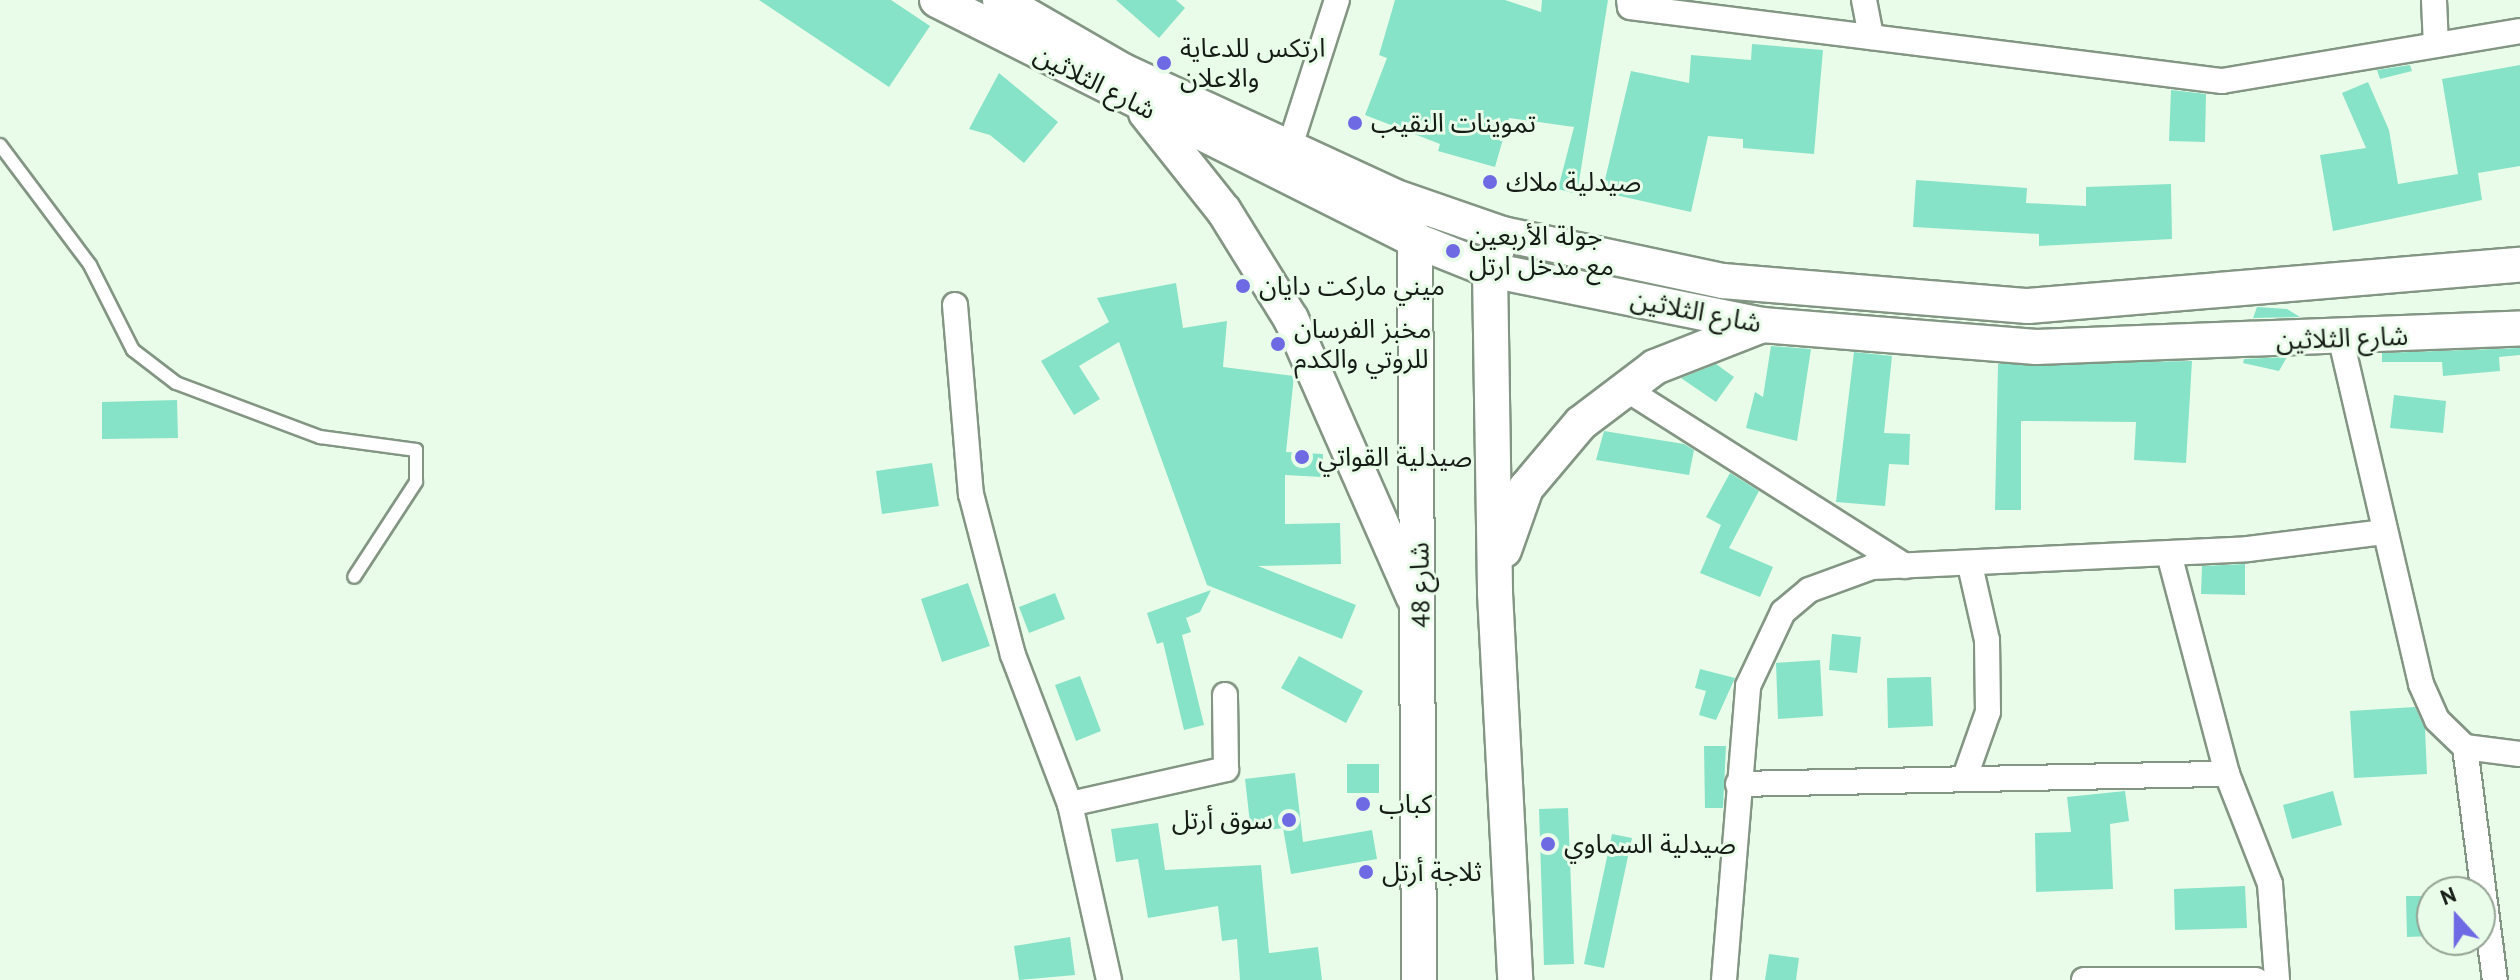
<!DOCTYPE html>
<meta charset="utf-8">
<style>
body{margin:0}
#map{position:relative;width:2520px;height:980px;overflow:hidden;background:#e9fce9;font-family:"PT Sans","Noto Sans Arabic",sans-serif}
div>[style]{position:absolute}
.building>*{inset:0;background:#87e3c7}
.roads{filter:drop-shadow(2px 0 #839583) drop-shadow(-2px 0 #839583) drop-shadow(0 2px #839583) drop-shadow(0 -2px #839583)}
.lane>*{height:12px;margin:-6px;padding:0 6px;transform-origin:6px;border-radius:6px;background:#fff}
.street>*{height:24px;margin:-12px;padding:0 12px;transform-origin:12px;border-radius:12px;background:#fff}
.secondary>*{height:34px;margin:-17px;padding:0 17px;transform-origin:17px;border-radius:17px;background:#fff}
.dots>*{width:22px;height:22px;translate:-50% -50%;box-sizing:border-box;border:4px solid #e9fce9;border-radius:50%}
span{translate:-50% -50%;white-space:nowrap;text-align:center;line-height:1.15;-webkit-text-stroke:6px #e9fce9;paint-order:stroke}
.poi-label{font-size:26px;color:#151c15}
.left{translate:0 -50%;text-align:left}
.right{translate:-100% -50%;text-align:right}
.street-label{font-size:26px;color:#151c15}
.north{position:absolute;left:2416px;top:876px;width:80px;height:80px;box-sizing:border-box;background:#e9fce9;border:2px solid #94a294;border-radius:50%;rotate:339deg;font-size:22px;font-weight:700;line-height:32px;text-align:center;color:#151c15}
.north::after{content:'';display:block;margin:auto;width:28px;height:36px;background:#6e6ae4;clip-path:polygon(50% 0,100% 100%,50% 72%,0 100%)}
</style>
<div id="map">
<div class="building">
<div style="clip-path:polygon(759px 0,891px 0,930px 26px,889px 87px)"></div>
<div style="clip-path:polygon(1116px 0,1176px 0,1185px 8px,1159px 38px)"></div>
<div style="clip-path:polygon(1395px 0,1505px 0,1541px 12px,1542px 0,1608px 0,1577px 194px,1558px 189px,1574px 127px,1509px 118px,1495px 167px,1438px 151px,1440px 144px,1365px 115px,1387px 58px,1379px 55px)"></div>
<div style="clip-path:polygon(1752px 44px,1823px 50px,1814px 154px,1743px 148px,1743px 139px,1708px 136px,1691px 212px,1602px 192px,1631px 71px,1689px 83px,1691px 55px,1751px 60px)"></div>
<div style="clip-path:polygon(2410px 65px,2412px 71px,2380px 79px,2377px 70px)"></div>
<div style="clip-path:polygon(2520px 65px,2520px 166px,2478px 173px,2482px 200px,2333px 231px,2320px 155px,2366px 148px,2342px 93px,2368px 82px,2389px 130px,2398px 184px,2458px 174px,2442px 79px)"></div>
<div style="clip-path:polygon(999px 73px,1058px 122px,1024px 163px,990px 135px,969px 129px)"></div>
<div style="clip-path:polygon(2171px 90px,2206px 94px,2205px 142px,2169px 141px)"></div>
<div style="clip-path:polygon(1916px 180px,2027px 188px,2026px 203px,2086px 206px,2086px 187px,2171px 184px,2172px 239px,2039px 246px,2039px 234px,1913px 227px)"></div>
<div style="clip-path:polygon(1176px 283px,1183px 328px,1227px 321px,1223px 367px,1294px 376px,1286px 452px,1323px 454px,1322px 477px,1285px 475px,1285px 524px,1340px 523px,1341px 564px,1258px 566px,1356px 605px,1342px 639px,1207px 585px,1119px 342px,1079px 366px,1100px 399px,1074px 415px,1041px 361px,1109px 322px,1097px 298px)"></div>
<div style="clip-path:polygon(2257px 307px,2287px 309px,2300px 317px,2253px 318px)"></div>
<div style="clip-path:polygon(1771px 346px,1811px 349px,1797px 441px,1746px 428px,1755px 392px,1763px 397px)"></div>
<div style="clip-path:polygon(2520px 348px,2520px 355px,2499px 357px,2500px 371px,2443px 376px,2442px 362px,2382px 362px,2382px 353px)"></div>
<div style="clip-path:polygon(1854px 352px,1892px 356px,1884px 433px,1910px 434px,1909px 465px,1889px 464px,1885px 506px,1836px 502px)"></div>
<div style="clip-path:polygon(2287px 357px,2279px 371px,2243px 363px,2244px 359px)"></div>
<div style="clip-path:polygon(2192px 361px,2186px 463px,2134px 460px,2136px 422px,2021px 421px,2021px 510px,1995px 510px,1998px 364px)"></div>
<div style="clip-path:polygon(1716px 364px,1734px 377px,1716px 402px,1681px 378px)"></div>
<div style="clip-path:polygon(2394px 395px,2446px 401px,2443px 433px,2390px 428px)"></div>
<div style="clip-path:polygon(177px 400px,178px 438px,102px 439px,102px 402px)"></div>
<div style="clip-path:polygon(1604px 431px,1684px 444px,1694px 450px,1689px 475px,1596px 460px)"></div>
<div style="clip-path:polygon(932px 463px,939px 506px,882px 514px,876px 471px)"></div>
<div style="clip-path:polygon(1730px 473px,1759px 491px,1729px 548px,1773px 567px,1760px 597px,1700px 573px,1721px 525px,1706px 517px)"></div>
<div style="clip-path:polygon(2245px 564px,2245px 595px,2201px 594px,2202px 566px)"></div>
<div style="clip-path:polygon(968px 583px,990px 646px,942px 662px,921px 599px)"></div>
<div style="clip-path:polygon(1211px 590px,1200px 612px,1186px 618px,1191px 632px,1182px 635px,1204px 725px,1184px 730px,1163px 642px,1157px 644px,1147px 613px)"></div>
<div style="clip-path:polygon(1055px 593px,1065px 619px,1029px 633px,1019px 607px)"></div>
<div style="clip-path:polygon(1832px 634px,1861px 637px,1857px 673px,1829px 670px)"></div>
<div style="clip-path:polygon(1299px 656px,1363px 691px,1346px 723px,1281px 688px)"></div>
<div style="clip-path:polygon(1820px 660px,1823px 716px,1778px 719px,1776px 663px)"></div>
<div style="clip-path:polygon(1700px 669px,1735px 678px,1716px 720px,1699px 715px,1706px 691px,1695px 688px)"></div>
<div style="clip-path:polygon(1080px 676px,1101px 731px,1076px 741px,1055px 685px)"></div>
<div style="clip-path:polygon(1931px 677px,1933px 726px,1888px 728px,1887px 678px)"></div>
<div style="clip-path:polygon(2415px 707px,2425px 728px,2427px 774px,2354px 778px,2350px 711px)"></div>
<div style="clip-path:polygon(1704px 746px,1726px 746px,1723px 808px,1705px 808px)"></div>
<div style="clip-path:polygon(1347px 764px,1379px 764px,1379px 793px,1347px 793px)"></div>
<div style="clip-path:polygon(1295px 773px,1303px 842px,1372px 830px,1377px 859px,1291px 874px,1283px 828px,1251px 832px,1245px 779px)"></div>
<div style="clip-path:polygon(2125px 791px,2129px 821px,2110px 824px,2113px 889px,2036px 892px,2035px 833px,2071px 832px,2067px 797px)"></div>
<div style="clip-path:polygon(2333px 791px,2342px 825px,2292px 839px,2283px 805px)"></div>
<div style="clip-path:polygon(1568px 808px,1574px 964px,1544px 965px,1539px 809px)"></div>
<div style="clip-path:polygon(1158px 823px,1165px 870px,1261px 865px,1269px 953px,1318px 947px,1322px 980px,1240px 980px,1237px 939px,1222px 941px,1218px 906px,1148px 918px,1138px 859px,1116px 862px,1111px 829px)"></div>
<div style="clip-path:polygon(1612px 834px,1632px 838px,1604px 968px,1584px 964px)"></div>
<div style="clip-path:polygon(2245px 886px,2247px 928px,2175px 930px,2174px 889px)"></div>
<div style="clip-path:polygon(2406px 896px,2432px 896px,2432px 936px,2407px 937px)"></div>
<div style="clip-path:polygon(1070px 937px,1075px 975px,1019px 980px,1014px 946px)"></div>
<div style="clip-path:polygon(1769px 954px,1799px 958px,1796px 980px,1765px 980px)"></div>
</div>
<div class="roads">
<div class="lane">
<div style="left:0;top:145px;width:150px;rotate:53.1deg"></div>
<div style="left:90px;top:265px;width:95px;rotate:63.2deg"></div>
<div style="left:133px;top:350px;width:54px;rotate:37.5deg"></div>
<div style="left:176px;top:383px;width:154px;rotate:20.6deg"></div>
<div style="left:320px;top:437px;width:97px;rotate:7.7deg"></div>
<div style="left:416px;top:450px;width:32px;rotate:90deg"></div>
<div style="left:416px;top:482px;width:113px;rotate:123.1deg"></div>
</div>
<div class="street">
<div style="left:1629px;top:0;width:7px;rotate:82deg"></div>
<div style="left:1630px;top:7px;width:597px;rotate:7.13deg"></div>
<div style="left:2222px;top:81px;width:302px;rotate:-9.5deg"></div>
<div style="left:1864px;top:0;width:38px;rotate:79deg"></div>
<div style="left:2434px;top:0;width:45px;rotate:87.5deg"></div>
<div style="left:1291px;top:143px;width:150px;rotate:-72.2deg"></div>
<div style="left:955px;top:305px;width:190px;rotate:85.2deg"></div>
<div style="left:971px;top:494px;width:166px;rotate:75.4deg"></div>
<div style="left:1013px;top:655px;width:160px;rotate:69.1deg"></div>
<div style="left:1070px;top:804px;width:180px;rotate:77.5deg"></div>
<div style="left:2341px;top:340px;width:353px;rotate:76.9deg"></div>
<div style="left:2421px;top:684px;width:39px;rotate:66deg"></div>
<div style="left:2437px;top:720px;width:39px;rotate:44deg"></div>
<div style="left:2465px;top:747px;width:55px;rotate:7.3deg"></div>
<div style="left:1623px;top:387px;width:334px;rotate:32.4deg"></div>
<div style="left:2169px;top:554px;width:228px;rotate:75.2deg"></div>
<div style="left:2227px;top:774px;width:118px;rotate:68.6deg"></div>
<div style="left:2270px;top:884px;width:96px;rotate:85.8deg"></div>
<div style="left:2465px;top:747px;width:235px;rotate:82.7deg"></div>
<div style="left:1966px;top:774px;width:66px;rotate:-70.5deg"></div>
<div style="left:1988px;top:712px;width:72px;rotate:-90.8deg"></div>
<div style="left:1987px;top:640px;width:77px;rotate:-102.8deg"></div>
<div style="left:1738px;top:784px;width:489px;rotate:-1.2deg"></div>
<div style="left:1070px;top:804px;width:160px;rotate:-12.6deg"></div>
<div style="left:1226px;top:769px;width:74px;rotate:-90.8deg"></div>
<div style="left:1724px;top:980px;width:295px;rotate:-85.3deg"></div>
<div style="left:1748px;top:686px;width:82px;rotate:-64.7deg"></div>
<div style="left:1783px;top:612px;width:34px;rotate:-40deg"></div>
<div style="left:1809px;top:590px;width:67px;rotate:-20.1deg"></div>
<div style="left:1872px;top:567px;width:376px;rotate:-2.7deg"></div>
<div style="left:2248px;top:549px;width:137px;rotate:-7.1deg"></div>
<div style="left:2084px;top:980px;width:172px"></div>
</div>
<div class="secondary">
<div style="left:937px;top:0;width:535px;rotate:26.66deg"></div>
<div style="left:1415px;top:240px;width:81px;rotate:21.8deg"></div>
<div style="left:1490px;top:270px;width:278px;rotate:11.4deg"></div>
<div style="left:1762px;top:325px;width:275px;rotate:4.6deg"></div>
<div style="left:2036px;top:347px;width:484px;rotate:-2.2deg"></div>
<div style="left:1000px;top:0;width:142px;rotate:30deg"></div>
<div style="left:1123px;top:71px;width:298px;rotate:24.8deg"></div>
<div style="left:1393px;top:196px;width:116px;rotate:19.1deg"></div>
<div style="left:1503px;top:234px;width:225px;rotate:12.1deg"></div>
<div style="left:1723px;top:281px;width:306px;rotate:4.7deg"></div>
<div style="left:2028px;top:306px;width:494px;rotate:-4.8deg"></div>
<div style="left:1146px;top:113px;width:125px;rotate:51.5deg"></div>
<div style="left:1224px;top:211px;width:127px;rotate:58.2deg"></div>
<div style="left:1291px;top:319px;width:303px;rotate:66.2deg"></div>
<div style="left:1405px;top:222px;width:21px;rotate:61deg"></div>
<div style="left:1415px;top:240px;width:740px;rotate:89.69deg"></div>
<div style="left:1497px;top:249px;width:22px;rotate:108deg"></div>
<div style="left:1490px;top:270px;width:323px;rotate:89.1deg"></div>
<div style="left:1495px;top:593px;width:388px;rotate:87deg"></div>
<div style="left:1504px;top:550px;width:66px;rotate:-70.5deg"></div>
<div style="left:1526px;top:488px;width:85px;rotate:-49.8deg"></div>
<div style="left:1581px;top:423px;width:93px;rotate:-37.1deg"></div>
<div style="left:1655px;top:367px;width:115px;rotate:-21.4deg"></div>
</div>
</div>
<div class="dots">
<div style="left:1164px;top:63px;background:#6e6ae4"></div>
<div style="left:1355px;top:123px;background:#6e6ae4"></div>
<div style="left:1490px;top:182px;background:#6e6ae4"></div>
<div style="left:1453px;top:251px;background:#6e6ae4"></div>
<div style="left:1243px;top:286px;background:#6e6ae4"></div>
<div style="left:1278px;top:344px;background:#6e6ae4"></div>
<div style="left:1302px;top:457px;background:#6e6ae4"></div>
<div style="left:1363px;top:804px;background:#6e6ae4"></div>
<div style="left:1289px;top:820px;background:#6e6ae4"></div>
<div style="left:1548px;top:844px;background:#6e6ae4"></div>
<div style="left:1366px;top:872px;background:#6e6ae4"></div>
</div>
<div class="poi-label">
<span class="left" style="left:1180px;top:63px">ارتكس للدعاية<br>والاعلان</span>
<span class="left" style="left:1371px;top:123px">تموينات النقيب</span>
<span class="left" style="left:1506px;top:182px">صيدلية ملاك</span>
<span class="left" style="left:1469px;top:251px">جولة الأربعين<br>مع مدخل ارتل</span>
<span class="left" style="left:1259px;top:286px">ميني ماركت دايان</span>
<span class="left" style="left:1294px;top:344px">مخبز الفرسان<br>للروتي والكدم</span>
<span class="left" style="left:1318px;top:457px">صيدلية القواتي</span>
<span class="left" style="left:1379px;top:804px">كباب</span>
<span class="right" style="left:1273px;top:820px">سوق أرتل</span>
<span class="left" style="left:1564px;top:844px">صيدلية السماوي</span>
<span class="left" style="left:1382px;top:872px">ثلاجة أرتل</span>
</div>
<div class="street-label">
<span style="left:1095px;top:82px;rotate:27deg">شارع الثلاثين</span>
<span style="left:1696px;top:311px;rotate:11deg">شارع الثلاثين</span>
<span style="left:2342px;top:338px;rotate:-2deg">شارع الثلاثين</span>
<span style="left:1420px;top:585px;rotate:-91deg">شارع 48</span>
</div>
<div class="north">N</div>
</div>
